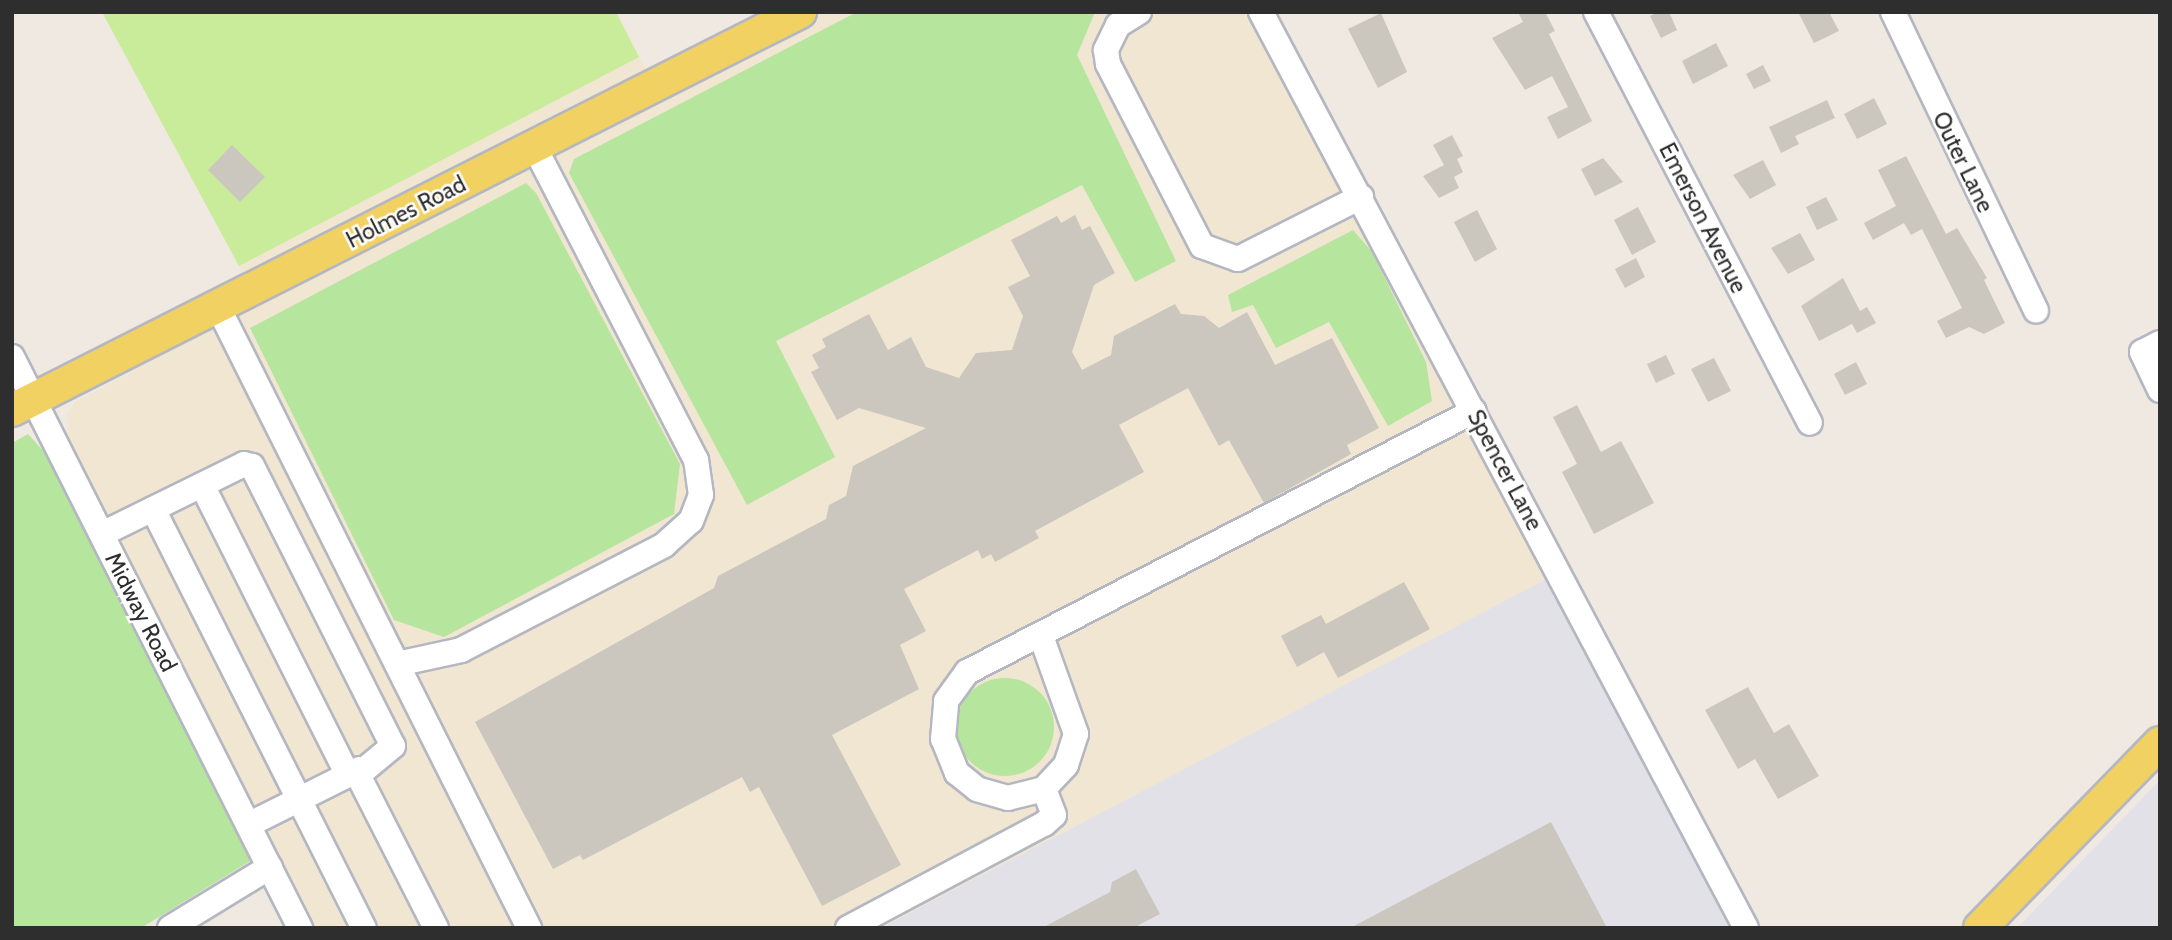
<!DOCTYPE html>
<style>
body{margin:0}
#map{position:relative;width:2172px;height:940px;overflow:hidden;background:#efe9e1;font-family:Cabin,sans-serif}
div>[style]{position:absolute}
.industrial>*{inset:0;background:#e3e1e8}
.education>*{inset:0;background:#f0e6d1}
.green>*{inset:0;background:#b6e59e}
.round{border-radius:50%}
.pitch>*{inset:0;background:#c9ec9a}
.building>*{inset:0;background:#cbc7bf}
.roads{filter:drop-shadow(2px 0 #b4b7c1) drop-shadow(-2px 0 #b4b7c1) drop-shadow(0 2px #b4b7c1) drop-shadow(0 -2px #b4b7c1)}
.minor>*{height:24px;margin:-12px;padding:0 12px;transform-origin:12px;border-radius:12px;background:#fff}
.major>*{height:32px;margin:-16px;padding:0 16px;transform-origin:16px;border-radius:16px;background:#f2d163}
span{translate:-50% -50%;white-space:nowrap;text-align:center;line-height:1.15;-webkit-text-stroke:5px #fff;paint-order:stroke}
.street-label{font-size:23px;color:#2e2e2e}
.frame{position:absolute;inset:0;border:14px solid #2e2e2e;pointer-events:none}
</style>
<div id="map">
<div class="industrial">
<div style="clip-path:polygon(1550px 577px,1731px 928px,881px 928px)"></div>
<div style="clip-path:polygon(2160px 780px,2160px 928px,2017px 928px)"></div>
</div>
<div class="education">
<div style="clip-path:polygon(102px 12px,616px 12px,661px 98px,827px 12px,1245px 12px,1550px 577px,881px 928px,312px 928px,70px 446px,67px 414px,75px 402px,259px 304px)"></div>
</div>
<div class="green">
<div style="clip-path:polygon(857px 12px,1095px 12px,1077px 55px,1176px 261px,1135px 282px,1082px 185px,776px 341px,835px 457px,747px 505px,569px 173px,574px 159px)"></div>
<div style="clip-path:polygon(526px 183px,536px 193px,680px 464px,674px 514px,444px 637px,394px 620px,250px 328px)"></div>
<div style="clip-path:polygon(1353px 230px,1372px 252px,1426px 362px,1432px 401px,1388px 426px,1329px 322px,1276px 348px,1253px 305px,1232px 312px,1228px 295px)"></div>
<div style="clip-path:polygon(28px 434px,57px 466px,255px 858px,141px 928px,12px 928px,12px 443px)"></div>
<div class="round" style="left:956px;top:678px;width:98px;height:98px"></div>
</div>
<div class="pitch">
<div style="clip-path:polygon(102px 12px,616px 12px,639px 57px,239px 266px)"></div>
</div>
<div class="building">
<div style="clip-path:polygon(1518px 12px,1545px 12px,1555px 31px,1549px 34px,1592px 121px,1558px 139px,1547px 117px,1568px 107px,1552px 76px,1525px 90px,1492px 38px,1523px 22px)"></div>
<div style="clip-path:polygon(1658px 12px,1669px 12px,1677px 30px,1661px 38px,1650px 16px)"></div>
<div style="clip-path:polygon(1798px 12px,1829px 12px,1839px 31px,1814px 43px)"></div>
<div style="clip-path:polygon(1381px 13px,1407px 72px,1378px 88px,1348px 29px)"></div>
<div style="clip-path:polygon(1716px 43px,1728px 66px,1693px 84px,1682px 61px)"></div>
<div style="clip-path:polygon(1763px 65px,1771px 81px,1754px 89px,1746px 74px)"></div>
<div style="clip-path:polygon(1874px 98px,1887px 124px,1857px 139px,1844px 114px)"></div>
<div style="clip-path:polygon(1827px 100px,1835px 118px,1795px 136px,1799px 144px,1781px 153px,1769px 127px)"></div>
<div style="clip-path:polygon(1452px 135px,1463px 156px,1457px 159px,1463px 172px,1454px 177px,1459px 188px,1439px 198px,1423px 176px,1444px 165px,1433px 145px)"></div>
<div style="clip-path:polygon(232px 145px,265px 177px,240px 202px,208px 170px)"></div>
<div style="clip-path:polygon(1906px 156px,1946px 234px,1957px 228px,1987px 278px,1984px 280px,2005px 323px,1984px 334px,1969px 327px,1946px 338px,1937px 321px,1962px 308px,1922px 229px,1911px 235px,1904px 223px,1873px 240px,1864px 223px,1896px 206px,1878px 170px)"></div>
<div style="clip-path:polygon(1603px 158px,1623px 182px,1595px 196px,1581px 169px)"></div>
<div style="clip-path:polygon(1763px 160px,1776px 185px,1750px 199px,1733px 175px)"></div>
<div style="clip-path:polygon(1826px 197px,1838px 220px,1817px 230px,1806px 207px)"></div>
<div style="clip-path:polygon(1638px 207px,1656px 242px,1632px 255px,1614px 220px)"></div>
<div style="clip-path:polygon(1477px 210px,1497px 249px,1475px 262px,1454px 222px)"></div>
<div style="clip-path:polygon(1075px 215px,1082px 230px,1090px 226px,1115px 273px,1094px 285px,1072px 352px,1082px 370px,1111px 355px,1114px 336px,1175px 304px,1181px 314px,1204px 316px,1219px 328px,1247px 312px,1275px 365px,1332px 338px,1379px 428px,1347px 445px,1351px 454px,1264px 503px,1229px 440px,1219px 446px,1188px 388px,1119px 425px,1144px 472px,1035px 531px,1039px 538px,995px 562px,991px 554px,982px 559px,978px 550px,904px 589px,926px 631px,900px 645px,919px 689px,832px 735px,901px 865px,822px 906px,759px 787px,750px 792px,742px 777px,583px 860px,580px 855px,553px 869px,475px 722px,714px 588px,718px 576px,826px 519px,829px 505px,846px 496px,853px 466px,926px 428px,859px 408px,837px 420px,811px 372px,819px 368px,812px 355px,826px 347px,822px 339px,869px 314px,888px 350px,911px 337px,926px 367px,959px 378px,976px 353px,1012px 350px,1023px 316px,1008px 287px,1030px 276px,1011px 240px,1057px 216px,1061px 223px)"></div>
<div style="clip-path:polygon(1800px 233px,1815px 260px,1788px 274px,1771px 248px)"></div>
<div style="clip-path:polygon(1636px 258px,1645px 277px,1625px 288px,1615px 269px)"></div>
<div style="clip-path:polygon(1843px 278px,1860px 311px,1867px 307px,1876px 323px,1857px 333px,1852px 324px,1819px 341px,1801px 306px)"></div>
<div style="clip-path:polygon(1666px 355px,1675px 374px,1656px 383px,1647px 364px)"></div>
<div style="clip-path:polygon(1714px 358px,1731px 391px,1708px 402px,1691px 369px)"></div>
<div style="clip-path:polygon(1856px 362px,1867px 384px,1845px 395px,1834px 374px)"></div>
<div style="clip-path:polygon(1577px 405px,1601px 452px,1621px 441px,1654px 503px,1594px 534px,1562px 472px,1577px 464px,1553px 417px)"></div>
<div style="clip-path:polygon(1404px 582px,1430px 629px,1338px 678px,1324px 652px,1297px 667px,1281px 636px,1321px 615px,1326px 624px)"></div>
<div style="clip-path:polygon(1748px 687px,1774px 733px,1789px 724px,1819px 776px,1778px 799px,1755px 759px,1738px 769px,1705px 710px)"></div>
<div style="clip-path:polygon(1551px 822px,1607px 928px,1350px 928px)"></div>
<div style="clip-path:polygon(1136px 869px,1160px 914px,1133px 928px,1042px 928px,1110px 892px,1112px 882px)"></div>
</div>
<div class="roads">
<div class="minor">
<div style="left:1139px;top:12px;width:25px;rotate:148deg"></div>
<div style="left:1118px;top:25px;width:28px;rotate:116deg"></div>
<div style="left:1106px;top:50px;width:14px;rotate:82deg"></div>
<div style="left:1108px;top:64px;width:205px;rotate:62.7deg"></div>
<div style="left:1202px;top:246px;width:38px;rotate:20deg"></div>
<div style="left:1238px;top:259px;width:138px;rotate:-26.8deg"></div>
<div style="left:1261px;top:12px;width:1036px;rotate:62.1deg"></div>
<div style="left:1596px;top:12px;width:463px;rotate:62.5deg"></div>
<div style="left:1893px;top:12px;width:331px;rotate:64.4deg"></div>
<div style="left:218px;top:307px;width:695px;rotate:63.4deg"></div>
<div style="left:2160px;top:343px;width:20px;rotate:153deg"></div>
<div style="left:2142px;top:352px;width:42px;rotate:64.7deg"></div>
<div style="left:12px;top:357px;width:640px;rotate:63.23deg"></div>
<div style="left:202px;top:485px;width:325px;rotate:63.3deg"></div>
<div style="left:153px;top:509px;width:469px;rotate:63.3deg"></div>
<div style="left:102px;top:534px;width:158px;rotate:-26.2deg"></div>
<div style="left:244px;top:464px;width:8px;rotate:14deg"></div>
<div style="left:252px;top:466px;width:313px;rotate:63.3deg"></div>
<div style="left:393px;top:746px;width:45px;rotate:140.4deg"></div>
<div style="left:358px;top:775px;width:172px;rotate:63deg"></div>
<div style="left:1041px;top:636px;width:104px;rotate:70.3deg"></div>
<div style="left:1076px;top:734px;width:33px;rotate:108deg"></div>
<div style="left:1066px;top:765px;width:33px;rotate:133deg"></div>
<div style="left:1044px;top:789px;width:37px;rotate:166deg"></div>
<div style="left:1008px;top:798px;width:32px;rotate:-164deg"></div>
<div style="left:977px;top:789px;width:26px;rotate:-141deg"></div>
<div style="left:957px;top:773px;width:37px;rotate:-112deg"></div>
<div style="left:943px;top:739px;width:38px;rotate:-85deg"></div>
<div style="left:946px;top:701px;width:36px;rotate:-54deg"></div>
<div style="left:967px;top:672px;width:570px;rotate:-27.24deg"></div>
<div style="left:397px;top:664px;width:66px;rotate:-12.3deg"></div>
<div style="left:461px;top:650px;width:229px;rotate:-27.3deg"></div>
<div style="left:664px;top:545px;width:36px;rotate:-42deg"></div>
<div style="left:691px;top:521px;width:28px;rotate:-69deg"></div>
<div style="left:701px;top:495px;width:35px;rotate:-98deg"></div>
<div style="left:696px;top:460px;width:351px;rotate:-117.3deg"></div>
<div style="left:248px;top:825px;width:125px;rotate:-26.6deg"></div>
<div style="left:170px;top:928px;width:117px;rotate:-31.4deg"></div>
<div style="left:848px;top:928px;width:222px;rotate:-28deg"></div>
<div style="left:1044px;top:824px;width:13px;rotate:-42deg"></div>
<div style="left:1054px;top:815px;width:28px;rotate:-111deg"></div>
</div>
<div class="major">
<div style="left:12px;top:410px;width:883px;rotate:-26.8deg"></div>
<div style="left:1980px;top:928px;width:258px;rotate:-45.8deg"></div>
</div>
</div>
<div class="street-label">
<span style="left:1963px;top:162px;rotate:64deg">Outer Lane</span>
<span style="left:406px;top:212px;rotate:-27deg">Holmes Road</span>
<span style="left:1703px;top:218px;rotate:63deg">Emerson Avenue</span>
<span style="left:1505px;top:470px;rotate:62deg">Spencer Lane</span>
<span style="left:141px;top:612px;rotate:63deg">Midway Road</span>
</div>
<div class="frame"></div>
</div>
